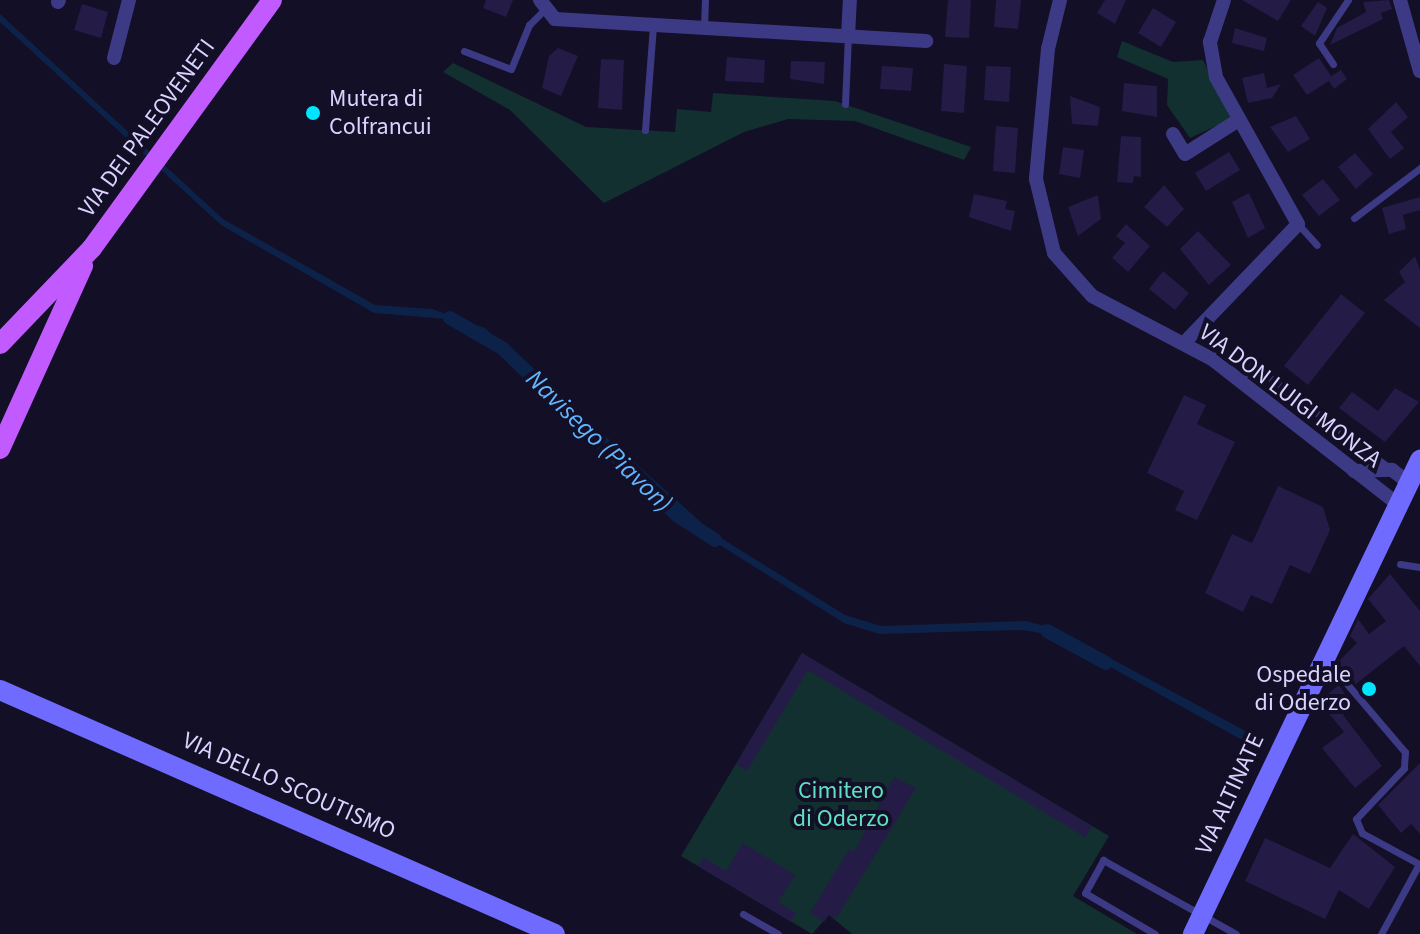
<!DOCTYPE html>
<style>
body{margin:0}
#map{position:relative;width:1420px;height:934px;overflow:hidden;background:#130f26;font-family:"Source Sans 3",sans-serif}
div>[style]{position:absolute}
.green>*{inset:0;background:#12302f}
.water>*{inset:0;background:#0c2248}
.canal>*{height:14px;margin:-7px;padding:0 7px;transform-origin:7px;border-radius:7px;background:#0c2248}
.building>*{inset:0;background:#241b47}
.lane>*{height:7px;margin:-3.5px;padding:0 3.5px;transform-origin:3.5px;border-radius:3.5px;background:#3d3a85}
.street>*{height:14px;margin:-7px;padding:0 7px;transform-origin:7px;border-radius:7px;background:#3d3a85}
.secondary>*{height:20px;margin:-10px;padding:0 10px;transform-origin:10px;border-radius:10px;background:#6f6bff}
.primary>*{height:20px;margin:-10px;padding:0 10px;transform-origin:10px;border-radius:10px;background:#c25bff}
.dots>*{width:22px;height:22px;translate:-50% -50%;box-sizing:border-box;border:4px solid #130f26;border-radius:50%}
span{translate:-50% -50%;white-space:nowrap;text-align:center;line-height:1.15;-webkit-text-stroke:8px #130f26;paint-order:stroke}
.poi-label{font-size:24px;color:#d9d4ff}
.left{translate:0 -50%;text-align:left}
.right{translate:-100% -50%;text-align:right}
.street-label{font-size:24px;color:#d9d4ff}
.park-label{font-size:24px;color:#5fe0c0}
.water-label{font-size:26px;color:#62b6ff;font-style:italic}
</style>
<div id="map">
<div class="green">
<div style="clip-path:polygon(1122px 41px,1173px 62px,1203px 60px,1231px 119px,1190px 138px,1167px 105px,1168px 79px,1117px 57px)"></div>
<div style="clip-path:polygon(453px 63px,586px 127px,675px 132px,677px 109px,711px 112px,713px 93px,835px 101px,971px 147px,964px 160px,855px 121px,788px 119px,744px 132px,604px 203px,510px 110px,443px 72px)"></div>
<div style="clip-path:polygon(802px 653px,1109px 836px,1073px 896px,1137px 934px,852px 934px,829px 915px,812px 934px,681px 856px)"></div>
</div>
<div class="water">
<div style="clip-path:polygon(0 14px,223px 219px,375px 305px,432px 309px,485px 328px,713px 533px,845px 615px,881px 626px,1026px 621px,1056px 629px,1251px 734px,1261px 742px,1260px 750px,1053px 635px,1021px 630px,879px 634px,844px 623px,715px 542px,501px 345px,445px 319px,374px 313px,221px 225px,0 22px)"></div>
</div>
<div class="canal">
<div style="left:450px;top:318px;width:60px;rotate:30deg"></div>
<div style="left:502px;top:348px;width:243px;rotate:43.7deg"></div>
<div style="left:678px;top:516px;width:44px;rotate:33deg"></div>
<div style="left:1047px;top:631px;width:67px;rotate:28.5deg"></div>
</div>
<div class="building">
<div style="clip-path:polygon(486px 0,513px 0,506px 17px,483px 8px)"></div>
<div style="clip-path:polygon(948px 0,971px 0,969px 38px,945px 37px)"></div>
<div style="clip-path:polygon(996px 0,1021px 0,1018px 29px,994px 27px)"></div>
<div style="clip-path:polygon(1105px 0,1126px 0,1115px 24px,1097px 13px)"></div>
<div style="clip-path:polygon(1242px 0,1291px 0,1278px 21px)"></div>
<div style="clip-path:polygon(1389px 0,1392px 9px,1381px 13px,1383px 19px,1330px 45px,1337px 28px,1366px 12px,1363px 2px)"></div>
<div style="clip-path:polygon(1318px 2px,1327px 8px,1315px 36px,1301px 26px)"></div>
<div style="clip-path:polygon(82px 4px,108px 12px,101px 38px,74px 30px)"></div>
<div style="clip-path:polygon(1153px 8px,1176px 22px,1161px 47px,1138px 33px)"></div>
<div style="clip-path:polygon(1235px 28px,1267px 38px,1264px 51px,1232px 43px)"></div>
<div style="clip-path:polygon(558px 48px,578px 56px,561px 96px,542px 88px,549px 56px)"></div>
<div style="clip-path:polygon(727px 57px,765px 60px,764px 83px,725px 81px)"></div>
<div style="clip-path:polygon(1319px 58px,1331px 76px,1341px 70px,1347px 79px,1334px 89px,1329px 81px,1307px 95px,1293px 75px)"></div>
<div style="clip-path:polygon(601px 59px,624px 60px,622px 110px,598px 108px)"></div>
<div style="clip-path:polygon(791px 61px,825px 62px,824px 84px,790px 79px)"></div>
<div style="clip-path:polygon(944px 64px,967px 66px,964px 113px,941px 111px)"></div>
<div style="clip-path:polygon(882px 66px,913px 68px,911px 91px,880px 89px)"></div>
<div style="clip-path:polygon(986px 66px,1011px 67px,1009px 102px,984px 100px)"></div>
<div style="clip-path:polygon(1264px 73px,1267px 88px,1281px 84px,1272px 98px,1248px 103px,1242px 78px)"></div>
<div style="clip-path:polygon(1124px 83px,1157px 86px,1157px 117px,1122px 111px)"></div>
<div style="clip-path:polygon(1070px 96px,1100px 107px,1098px 126px,1072px 124px)"></div>
<div style="clip-path:polygon(1396px 102px,1408px 117px,1391px 132px,1404px 148px,1390px 159px,1368px 129px)"></div>
<div style="clip-path:polygon(1296px 116px,1310px 139px,1288px 152px,1270px 127px)"></div>
<div style="clip-path:polygon(996px 126px,1018px 128px,1015px 173px,993px 171px)"></div>
<div style="clip-path:polygon(1121px 136px,1141px 137px,1141px 177px,1134px 176px,1133px 183px,1117px 182px)"></div>
<div style="clip-path:polygon(1063px 147px,1084px 150px,1080px 178px,1059px 174px)"></div>
<div style="clip-path:polygon(1229px 152px,1240px 170px,1206px 191px,1195px 173px)"></div>
<div style="clip-path:polygon(1355px 153px,1373px 174px,1356px 189px,1338px 167px)"></div>
<div style="clip-path:polygon(1323px 179px,1340px 200px,1319px 216px,1302px 195px)"></div>
<div style="clip-path:polygon(1164px 185px,1184px 209px,1167px 227px,1144px 207px)"></div>
<div style="clip-path:polygon(1249px 193px,1265px 228px,1248px 238px,1232px 202px)"></div>
<div style="clip-path:polygon(974px 194px,1007px 201px,1005px 209px,1015px 211px,1011px 231px,969px 217px)"></div>
<div style="clip-path:polygon(1098px 195px,1101px 219px,1078px 236px,1068px 207px)"></div>
<div style="clip-path:polygon(1420px 197px,1420px 210px,1403px 215px,1406px 229px,1389px 234px,1382px 208px)"></div>
<div style="clip-path:polygon(1126px 224px,1150px 246px,1128px 272px,1112px 258px,1125px 243px,1116px 236px)"></div>
<div style="clip-path:polygon(1198px 231px,1231px 265px,1209px 285px,1180px 249px)"></div>
<div style="clip-path:polygon(1415px 256px,1420px 270px,1420px 328px,1384px 300px,1405px 282px,1399px 272px)"></div>
<div style="clip-path:polygon(1163px 271px,1189px 293px,1175px 310px,1149px 289px)"></div>
<div style="clip-path:polygon(1341px 294px,1365px 313px,1308px 385px,1284px 366px)"></div>
<div style="clip-path:polygon(1395px 388px,1419px 402px,1385px 442px,1339px 408px,1352px 392px,1378px 411px)"></div>
<div style="clip-path:polygon(1184px 395px,1206px 405px,1197px 424px,1235px 442px,1197px 520px,1175px 510px,1184px 491px,1147px 473px)"></div>
<div style="clip-path:polygon(1278px 486px,1323px 507px,1330px 530px,1310px 574px,1290px 565px,1272px 604px,1251px 595px,1243px 612px,1205px 593px,1232px 534px,1252px 543px)"></div>
<div style="clip-path:polygon(1390px 574px,1420px 611px,1420px 666px,1404px 646px,1356px 684px,1336px 664px,1357px 643px,1350px 636px,1358px 619px,1369px 634px,1386px 621px,1368px 599px)"></div>
<div style="clip-path:polygon(802px 653px,1092px 826px,1085px 837px,808px 670px,747px 771px,736px 764px)"></div>
<div style="clip-path:polygon(1339px 685px,1353px 707px,1343px 715px,1382px 766px,1355px 788px,1322px 748px,1344px 732px,1319px 701px)"></div>
<div style="clip-path:polygon(1420px 763px,1420px 834px,1411px 824px,1401px 833px,1378px 805px)"></div>
<div style="clip-path:polygon(894px 777px,916px 788px,836px 919px,829px 914px,824px 922px,810px 913px,849px 849px,854px 852px)"></div>
<div style="clip-path:polygon(1353px 834px,1395px 867px,1369px 909px,1339px 890px,1325px 919px,1245px 881px,1265px 838px,1330px 868px)"></div>
<div style="clip-path:polygon(743px 843px,795px 875px,778px 902px,796px 913px,791px 922px,698px 866px,703px 857px,726px 871px)"></div>
</div>
<div class="lane">
<div style="left:704px;top:28px;width:28px;rotate:-88deg"></div>
<div style="left:464px;top:51px;width:50px;rotate:21deg"></div>
<div style="left:511px;top:69px;width:48px;rotate:-67.8deg"></div>
<div style="left:529px;top:25px;width:20px;rotate:-45deg"></div>
<div style="left:1333px;top:64px;width:25px;rotate:-124deg"></div>
<div style="left:1319px;top:43px;width:52px;rotate:-56deg"></div>
<div style="left:845px;top:104px;width:68px;rotate:-87.5deg"></div>
<div style="left:645px;top:130px;width:105px;rotate:-85.6deg"></div>
<div style="left:1354px;top:218px;width:83px;rotate:-37.1deg"></div>
<div style="left:1298px;top:224px;width:28px;rotate:48deg"></div>
<div style="left:1241px;top:381px;width:20px;rotate:-53deg"></div>
<div style="left:1253px;top:365px;width:171px;rotate:37.1deg"></div>
<div style="left:1400px;top:564px;width:20px;rotate:9deg"></div>
<div style="left:1336px;top:671px;width:106px;rotate:49.6deg"></div>
<div style="left:1405px;top:752px;width:16px;rotate:94deg"></div>
<div style="left:1404px;top:768px;width:70px;rotate:133.3deg"></div>
<div style="left:1356px;top:819px;width:15px;rotate:67deg"></div>
<div style="left:1362px;top:833px;width:65px;rotate:28.5deg"></div>
<div style="left:1419px;top:864px;width:80px;rotate:118.5deg"></div>
<div style="left:743px;top:914px;width:40px;rotate:29.7deg"></div>
<div style="left:1155px;top:934px;width:81px;rotate:-149.6deg"></div>
<div style="left:1085px;top:893px;width:38px;rotate:-61deg"></div>
<div style="left:1103px;top:860px;width:152px;rotate:29.1deg"></div>
</div>
<div class="street">
<div style="left:540px;top:0;width:24px;rotate:52deg"></div>
<div style="left:555px;top:19px;width:372px;rotate:3.4deg"></div>
<div style="left:1060px;top:0;width:50px;rotate:103.8deg"></div>
<div style="left:1048px;top:49px;width:131px;rotate:95.3deg"></div>
<div style="left:1036px;top:179px;width:76px;rotate:76.3deg"></div>
<div style="left:1054px;top:253px;width:57px;rotate:48.5deg"></div>
<div style="left:1092px;top:296px;width:136px;rotate:27.7deg"></div>
<div style="left:1212px;top:359px;width:237px;rotate:38deg"></div>
<div style="left:1400px;top:0;width:74px;rotate:74.3deg"></div>
<div style="left:58px;top:2px;width:2px;rotate:-63deg"></div>
<div style="left:848px;top:36px;width:36px;rotate:-87deg"></div>
<div style="left:114px;top:58px;width:60px;rotate:-75.5deg"></div>
<div style="left:1173px;top:134px;width:23px;rotate:59deg"></div>
<div style="left:1185px;top:154px;width:62px;rotate:-32.4deg"></div>
<div style="left:1185px;top:342px;width:163px;rotate:-46.2deg"></div>
<div style="left:1298px;top:224px;width:168px;rotate:-119.2deg"></div>
<div style="left:1216px;top:77px;width:36px;rotate:-100deg"></div>
<div style="left:1210px;top:42px;width:44px;rotate:-71.6deg"></div>
<div style="left:1354px;top:471px;width:38px;rotate:-2deg"></div>
<div style="left:1392px;top:470px;width:21px;rotate:37deg"></div>
</div>
<div class="secondary">
<div style="left:0;top:690px;width:606px;rotate:23.73deg"></div>
<div style="left:1193px;top:934px;width:526px;rotate:-64.41deg"></div>
</div>
<div class="primary">
<div style="left:0;top:344px;width:133px;rotate:-46.2deg"></div>
<div style="left:92px;top:248px;width:306px;rotate:-54deg"></div>
<div style="left:0;top:449px;width:201px;rotate:-65.6deg"></div>
</div>
<div class="dots">
<div style="left:313px;top:113px;background:#00e5ff"></div>
<div style="left:1369px;top:689px;background:#00e5ff"></div>
</div>
<div class="poi-label">
<span class="left" style="left:329px;top:113px">Mutera di<br>Colfrancui</span>
<span class="right" style="left:1351px;top:689px">Ospedale<br>di Oderzo</span>
</div>
<div class="street-label">
<span style="left:147px;top:128px;rotate:-54deg">VIA DEI PALEOVENETI</span>
<span style="left:1290px;top:396px;rotate:37deg">VIA DON LUIGI MONZA</span>
<span style="left:289px;top:786px;rotate:24deg">VIA DELLO SCOUTISMO</span>
<span style="left:1230px;top:794px;rotate:-65deg">VIA ALTINATE</span>
</div>
<div class="park-label">
<span style="left:841px;top:805px">Cimitero<br>di Oderzo</span>
</div>
<div class="water-label">
<span style="left:599px;top:441px;rotate:44deg">Navisego (Piavon)</span>
</div>
</div>
